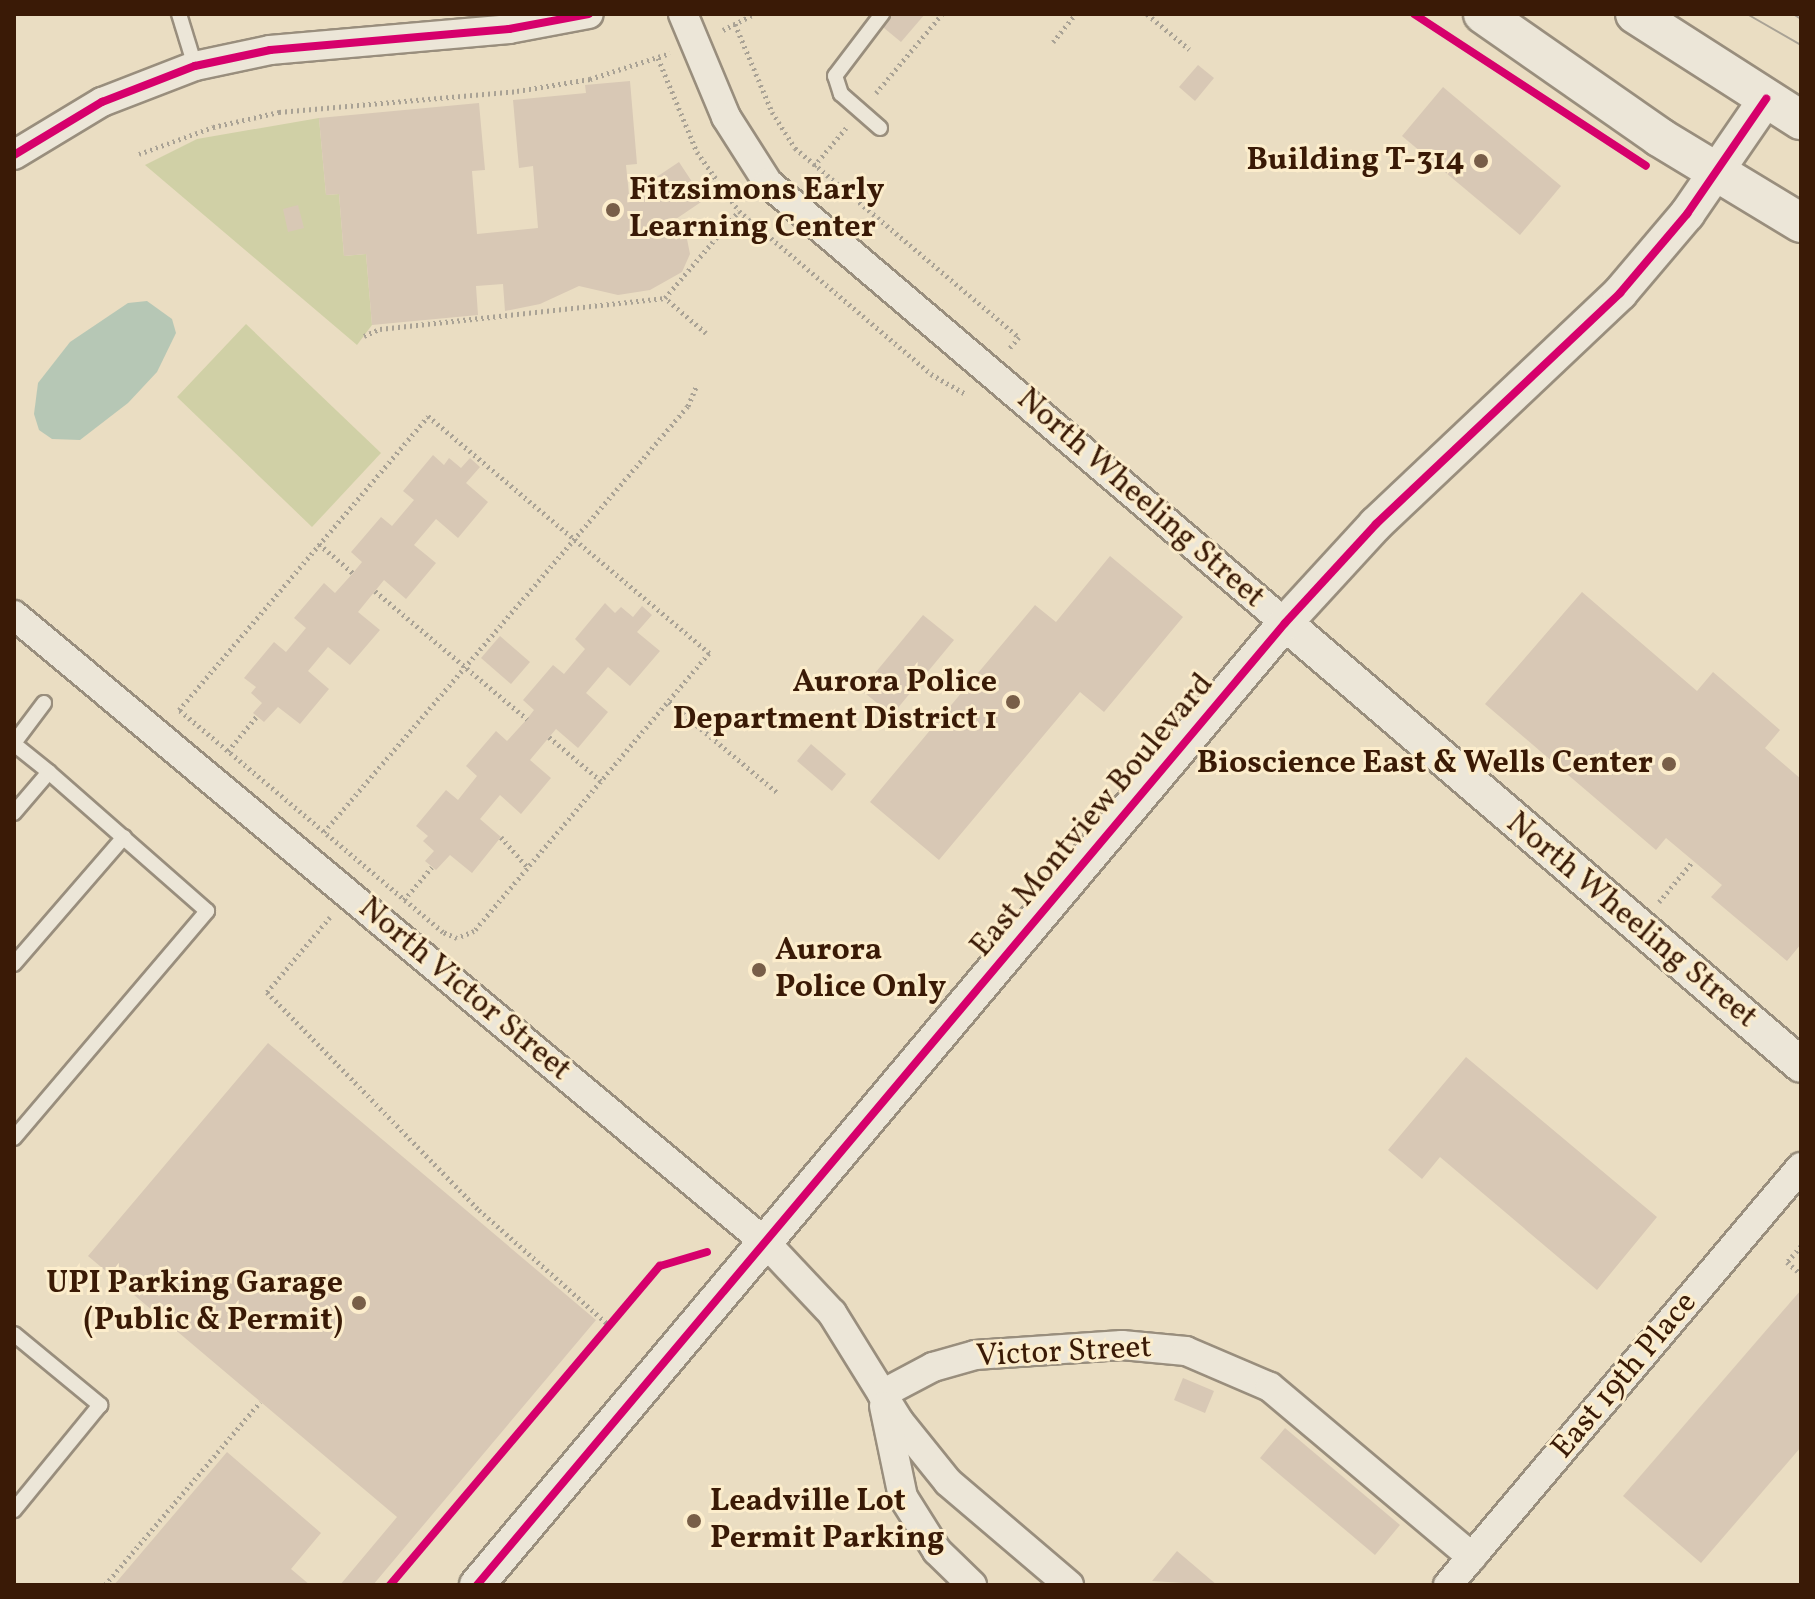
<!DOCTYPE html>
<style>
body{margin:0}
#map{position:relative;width:1815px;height:1599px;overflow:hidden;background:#eaddc2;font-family:Vollkorn,serif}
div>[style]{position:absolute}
.green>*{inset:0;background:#d0d0a6}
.water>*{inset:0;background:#b6c7b5}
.building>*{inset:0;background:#d8c8b5}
.path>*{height:5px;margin-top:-2.5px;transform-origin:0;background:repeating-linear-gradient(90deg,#a9a295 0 2px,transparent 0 6px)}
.roads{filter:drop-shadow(2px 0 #998e7d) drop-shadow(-2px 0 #998e7d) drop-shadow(0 2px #998e7d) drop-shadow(0 -2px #998e7d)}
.service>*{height:14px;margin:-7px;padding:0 7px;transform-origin:7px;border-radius:7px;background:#ece6d8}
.minor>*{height:28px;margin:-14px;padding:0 14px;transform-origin:14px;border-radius:14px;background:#ece6d8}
.tertiary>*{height:34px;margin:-17px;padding:0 17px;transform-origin:17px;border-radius:17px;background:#ece6d8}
.secondary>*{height:38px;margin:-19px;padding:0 19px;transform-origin:19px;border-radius:19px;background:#ece6d8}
.tram>*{height:2px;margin:-1px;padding:0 1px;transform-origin:1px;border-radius:1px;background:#a9a295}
.cycleway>*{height:8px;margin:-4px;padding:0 4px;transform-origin:4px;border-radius:4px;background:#d6006c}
.dots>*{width:22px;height:22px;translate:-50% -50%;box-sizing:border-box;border:4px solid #fcedcc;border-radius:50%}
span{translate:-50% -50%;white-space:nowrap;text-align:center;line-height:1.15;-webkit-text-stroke:6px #fcedcc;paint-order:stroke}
.poi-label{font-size:32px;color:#3a1a06;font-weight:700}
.right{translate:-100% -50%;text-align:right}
.left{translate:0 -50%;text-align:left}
.street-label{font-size:32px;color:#3a1a06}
.frame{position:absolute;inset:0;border:16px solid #3a1a06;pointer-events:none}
</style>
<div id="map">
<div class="green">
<div style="clip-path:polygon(319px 118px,326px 195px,339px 194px,344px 256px,366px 254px,372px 325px,357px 345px,145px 165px,197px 139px)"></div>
<div style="clip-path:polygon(246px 324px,381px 453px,312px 527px,177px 397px)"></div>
</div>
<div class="water">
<div style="clip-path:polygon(147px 301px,172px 319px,176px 333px,157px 372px,128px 403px,80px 440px,52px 439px,39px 430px,34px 414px,38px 383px,70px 342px,128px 303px)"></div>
</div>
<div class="building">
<div style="clip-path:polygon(867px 14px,925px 14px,901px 42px)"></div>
<div style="clip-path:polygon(1198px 65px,1214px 78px,1195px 101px,1179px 87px)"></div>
<div style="clip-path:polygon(630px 81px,637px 164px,626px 165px,629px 195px,660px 192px,652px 180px,679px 162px,704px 200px,673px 221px,674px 231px,685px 229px,690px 254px,682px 272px,650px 290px,618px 295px,579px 286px,540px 304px,505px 311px,503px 284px,476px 286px,478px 315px,372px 325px,366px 254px,344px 256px,339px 194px,326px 195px,319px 118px,479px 103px,485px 170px,472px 171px,477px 234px,538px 228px,533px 166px,519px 168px,513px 100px,586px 93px,585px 85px)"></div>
<div style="clip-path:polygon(1443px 87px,1561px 186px,1520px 235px,1402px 136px)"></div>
<div style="clip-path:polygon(298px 205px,304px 228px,288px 232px,283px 209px)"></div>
<div style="clip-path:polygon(433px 455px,444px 465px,449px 458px,461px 468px,470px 458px,480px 467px,466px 483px,488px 502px,458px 538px,436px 519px,414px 545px,436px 563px,406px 599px,384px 580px,358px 612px,380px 630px,350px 665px,328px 647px,308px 671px,329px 689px,300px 724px,278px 707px,264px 722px,253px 713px,262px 703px,251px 693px,256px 687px,244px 678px,274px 642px,286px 652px,306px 628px,294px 618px,324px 583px,335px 593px,353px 573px,362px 562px,351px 552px,381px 517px,392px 526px,414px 500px,403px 491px)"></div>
<div style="clip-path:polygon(1110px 556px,1183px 617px,1104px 712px,1080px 692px,939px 860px,870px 802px,1035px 605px,1056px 622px)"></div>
<div style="clip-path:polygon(1582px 592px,1697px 691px,1713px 672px,1780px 730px,1765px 748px,1801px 779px,1801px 944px,1787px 961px,1711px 897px,1722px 885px,1666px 838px,1656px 850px,1485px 704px)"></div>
<div style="clip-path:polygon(605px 603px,615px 613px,621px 607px,633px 617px,642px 606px,652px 615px,637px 632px,660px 651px,630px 686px,608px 667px,586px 693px,608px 712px,578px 748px,556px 729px,530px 760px,551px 778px,521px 814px,500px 795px,480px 819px,501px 837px,472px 873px,450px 855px,436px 870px,425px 861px,434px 851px,423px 841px,428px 836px,416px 826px,446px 790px,458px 800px,477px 776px,466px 766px,496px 731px,507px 741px,527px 719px,534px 710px,523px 700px,553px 665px,564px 674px,585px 649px,575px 639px)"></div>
<div style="clip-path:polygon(923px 615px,954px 640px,892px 715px,861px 690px)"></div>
<div style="clip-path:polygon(500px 636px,530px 662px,511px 684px,481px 658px)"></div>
<div style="clip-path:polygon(811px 744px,846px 774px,832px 791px,797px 761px)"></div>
<div style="clip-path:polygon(268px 1043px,596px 1320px,373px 1585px,340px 1585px,397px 1517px,88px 1256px)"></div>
<div style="clip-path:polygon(1466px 1057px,1657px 1217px,1597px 1290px,1440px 1157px,1422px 1179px,1388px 1150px)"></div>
<div style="clip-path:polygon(1801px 1290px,1801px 1447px,1701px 1563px,1623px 1496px)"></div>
<div style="clip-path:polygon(1183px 1378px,1214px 1391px,1205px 1413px,1174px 1400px)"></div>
<div style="clip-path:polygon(1285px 1428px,1400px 1525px,1375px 1555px,1260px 1458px)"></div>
<div style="clip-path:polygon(227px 1452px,321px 1533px,291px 1569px,310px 1585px,114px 1585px)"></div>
<div style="clip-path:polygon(1177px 1551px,1217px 1585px,1152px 1581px)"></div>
</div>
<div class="path">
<div style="left:1147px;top:14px;width:55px;rotate:39.8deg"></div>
<div style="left:735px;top:24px;width:95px;rotate:67.2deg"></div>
<div style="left:772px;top:112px;width:43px;rotate:57.4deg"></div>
<div style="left:795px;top:148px;width:293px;rotate:40.2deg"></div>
<div style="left:1019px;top:337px;width:16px;rotate:130deg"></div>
<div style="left:723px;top:30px;width:35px;rotate:-27deg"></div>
<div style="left:1053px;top:42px;width:36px;rotate:-51deg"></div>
<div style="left:658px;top:58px;width:102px;rotate:67.5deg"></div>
<div style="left:697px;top:152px;width:72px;rotate:54.6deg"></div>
<div style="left:739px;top:211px;width:252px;rotate:40.3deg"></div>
<div style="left:931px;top:374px;width:39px;rotate:30deg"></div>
<div style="left:876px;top:93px;width:103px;rotate:-50.1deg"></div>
<div style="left:139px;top:154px;width:79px;rotate:-20deg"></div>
<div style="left:213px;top:127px;width:68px;rotate:-12.8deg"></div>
<div style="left:279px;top:112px;width:239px;rotate:-5deg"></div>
<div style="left:517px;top:91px;width:74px;rotate:-9.3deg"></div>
<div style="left:590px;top:79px;width:84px;rotate:-18deg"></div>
<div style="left:814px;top:166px;width:50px;rotate:-49.9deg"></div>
<div style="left:706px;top:333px;width:54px;rotate:-139.5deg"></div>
<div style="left:665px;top:298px;width:114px;rotate:-49.6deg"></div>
<div style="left:364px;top:336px;width:17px;rotate:-24deg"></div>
<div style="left:380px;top:329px;width:287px;rotate:-6.2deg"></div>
<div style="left:428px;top:416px;width:368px;rotate:40.1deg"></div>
<div style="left:709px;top:653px;width:364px;rotate:130.2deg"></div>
<div style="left:474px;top:931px;width:18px;rotate:158deg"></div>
<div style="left:457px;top:938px;width:15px;rotate:-157deg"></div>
<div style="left:443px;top:932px;width:345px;rotate:-139.9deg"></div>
<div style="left:179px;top:710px;width:385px;rotate:-49.7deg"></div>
<div style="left:319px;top:544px;width:45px;rotate:40.5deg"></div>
<div style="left:375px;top:591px;width:199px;rotate:40.1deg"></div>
<div style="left:669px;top:702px;width:142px;rotate:39.9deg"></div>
<div style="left:549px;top:737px;width:68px;rotate:40.2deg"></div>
<div style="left:228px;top:751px;width:45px;rotate:-50.4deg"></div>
<div style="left:324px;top:832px;width:560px;rotate:-49.49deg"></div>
<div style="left:688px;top:406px;width:21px;rotate:-67deg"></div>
<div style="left:501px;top:837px;width:41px;rotate:48.9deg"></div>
<div style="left:404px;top:900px;width:43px;rotate:-49.7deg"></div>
<div style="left:1659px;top:902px;width:53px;rotate:-50.3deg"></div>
<div style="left:330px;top:917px;width:98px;rotate:130deg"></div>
<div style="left:267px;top:992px;width:304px;rotate:45.8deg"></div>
<div style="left:479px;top:1210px;width:174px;rotate:41.5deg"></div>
<div style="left:1801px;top:1246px;width:21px;rotate:131deg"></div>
<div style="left:1787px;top:1262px;width:18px;rotate:41deg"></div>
<div style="left:105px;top:1585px;width:240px;rotate:-49.7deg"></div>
</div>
<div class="roads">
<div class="service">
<div style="left:179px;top:14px;width:54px;rotate:72.9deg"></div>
<div style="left:880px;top:128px;width:52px;rotate:-138.9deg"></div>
<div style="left:841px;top:94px;width:19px;rotate:-108deg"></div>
<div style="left:835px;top:76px;width:78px;rotate:-52.8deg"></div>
<div style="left:14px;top:743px;width:50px;rotate:-53.1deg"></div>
<div style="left:14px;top:744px;width:45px;rotate:38.7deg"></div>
<div style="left:49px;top:772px;width:54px;rotate:130.5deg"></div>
<div style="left:14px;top:964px;width:168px;rotate:-49.1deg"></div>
<div style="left:14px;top:1138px;width:298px;rotate:-49.6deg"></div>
<div style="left:207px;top:911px;width:210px;rotate:-138.7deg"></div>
<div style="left:14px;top:1334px;width:112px;rotate:39.5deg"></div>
<div style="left:100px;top:1405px;width:136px;rotate:129.3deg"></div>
</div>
<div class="minor">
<div style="left:683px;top:14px;width:112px;rotate:67.3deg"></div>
<div style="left:726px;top:117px;width:78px;rotate:57.5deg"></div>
<div style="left:768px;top:183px;width:679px;rotate:40.4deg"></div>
<div style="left:14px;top:155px;width:103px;rotate:-31.1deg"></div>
<div style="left:102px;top:102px;width:100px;rotate:-21.2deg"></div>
<div style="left:195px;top:66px;width:77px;rotate:-12deg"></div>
<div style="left:270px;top:50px;width:240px;rotate:-5deg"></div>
<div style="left:509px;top:29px;width:81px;rotate:-10.6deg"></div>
<div style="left:14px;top:615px;width:980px;rotate:39.87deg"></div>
<div style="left:766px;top:1243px;width:96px;rotate:46.7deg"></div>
<div style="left:832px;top:1313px;width:127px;rotate:58.2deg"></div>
<div style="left:899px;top:1421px;width:78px;rotate:51.2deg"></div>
<div style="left:948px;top:1482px;width:159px;rotate:40.4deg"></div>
<div style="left:882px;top:1394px;width:58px;rotate:-27.9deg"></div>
<div style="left:933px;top:1367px;width:44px;rotate:-15.9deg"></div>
<div style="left:975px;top:1355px;width:147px;rotate:-3.9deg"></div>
<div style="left:1122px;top:1345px;width:64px;rotate:5.4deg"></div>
<div style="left:1186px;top:1351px;width:91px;rotate:23.2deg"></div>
<div style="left:1270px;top:1387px;width:264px;rotate:40.1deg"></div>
<div style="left:884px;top:1406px;width:93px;rotate:78.2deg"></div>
<div style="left:903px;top:1497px;width:64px;rotate:57.8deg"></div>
<div style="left:937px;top:1551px;width:49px;rotate:44.2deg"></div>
<div style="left:1448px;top:1585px;width:547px;rotate:-49.82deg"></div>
</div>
<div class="tertiary">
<div style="left:1285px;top:623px;width:679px;rotate:40.58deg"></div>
<div style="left:477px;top:1585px;width:1256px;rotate:-49.97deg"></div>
<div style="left:1285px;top:623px;width:134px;rotate:-47.4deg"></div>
<div style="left:1376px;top:524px;width:336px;rotate:-43.4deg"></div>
<div style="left:1620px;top:293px;width:104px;rotate:-49.7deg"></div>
<div style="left:1687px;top:214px;width:140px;rotate:-55.5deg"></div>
</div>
<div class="secondary">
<div style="left:1483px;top:14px;width:215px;rotate:34.9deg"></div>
<div style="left:1659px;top:137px;width:166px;rotate:31.2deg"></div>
<div style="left:1635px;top:14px;width:197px;rotate:32.6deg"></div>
</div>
</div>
<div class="tram">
<div style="left:1747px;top:14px;width:62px;rotate:29.9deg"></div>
<div style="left:1793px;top:14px;width:9px;rotate:32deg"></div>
</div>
<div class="cycleway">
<div style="left:1414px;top:14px;width:277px;rotate:33.2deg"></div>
<div style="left:14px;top:155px;width:103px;rotate:-31.1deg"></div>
<div style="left:102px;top:102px;width:100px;rotate:-21.2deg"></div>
<div style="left:195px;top:66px;width:77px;rotate:-12deg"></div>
<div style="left:270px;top:50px;width:240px;rotate:-5deg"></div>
<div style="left:509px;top:29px;width:81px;rotate:-10.6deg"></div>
<div style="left:390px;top:1585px;width:418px;rotate:-49.8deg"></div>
<div style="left:660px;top:1266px;width:49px;rotate:-16.6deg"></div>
<div style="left:477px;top:1585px;width:1256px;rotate:-49.97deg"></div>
<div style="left:1285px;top:623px;width:134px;rotate:-47.4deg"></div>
<div style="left:1376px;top:524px;width:336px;rotate:-43.4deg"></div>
<div style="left:1620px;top:293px;width:104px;rotate:-49.7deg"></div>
<div style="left:1687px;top:214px;width:140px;rotate:-55.5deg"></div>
</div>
<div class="dots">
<div style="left:1481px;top:161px;background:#785e48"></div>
<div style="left:613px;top:210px;background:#785e48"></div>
<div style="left:1013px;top:702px;background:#785e48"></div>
<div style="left:1669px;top:764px;background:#785e48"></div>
<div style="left:759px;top:970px;background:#785e48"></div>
<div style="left:359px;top:1303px;background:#785e48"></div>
<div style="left:694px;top:1521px;background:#785e48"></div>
</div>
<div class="poi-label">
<span class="right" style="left:1465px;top:161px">Building T-314</span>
<span class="left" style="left:629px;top:210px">Fitzsimons Early<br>Learning Center</span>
<span class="right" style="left:997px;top:702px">Aurora Police<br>Department District 1</span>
<span class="right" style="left:1653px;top:764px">Bioscience East &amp; Wells Center</span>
<span class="left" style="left:775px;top:970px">Aurora<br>Police Only</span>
<span class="right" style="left:343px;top:1303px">UPI Parking Garage<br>(Public &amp; Permit)</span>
<span class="left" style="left:710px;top:1521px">Leadville Lot<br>Permit Parking</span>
</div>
<div class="street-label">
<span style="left:1140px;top:499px;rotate:41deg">North Wheeling Street</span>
<span style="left:1093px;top:816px;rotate:-50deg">East Montview Boulevard</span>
<span style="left:1631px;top:921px;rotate:40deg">North Wheeling Street</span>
<span style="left:464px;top:990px;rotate:40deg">North Victor Street</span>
<span style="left:1064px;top:1353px;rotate:-3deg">Victor Street</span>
<span style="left:1625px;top:1376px;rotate:-50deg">East 19th Place</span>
</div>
<div class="frame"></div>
</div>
